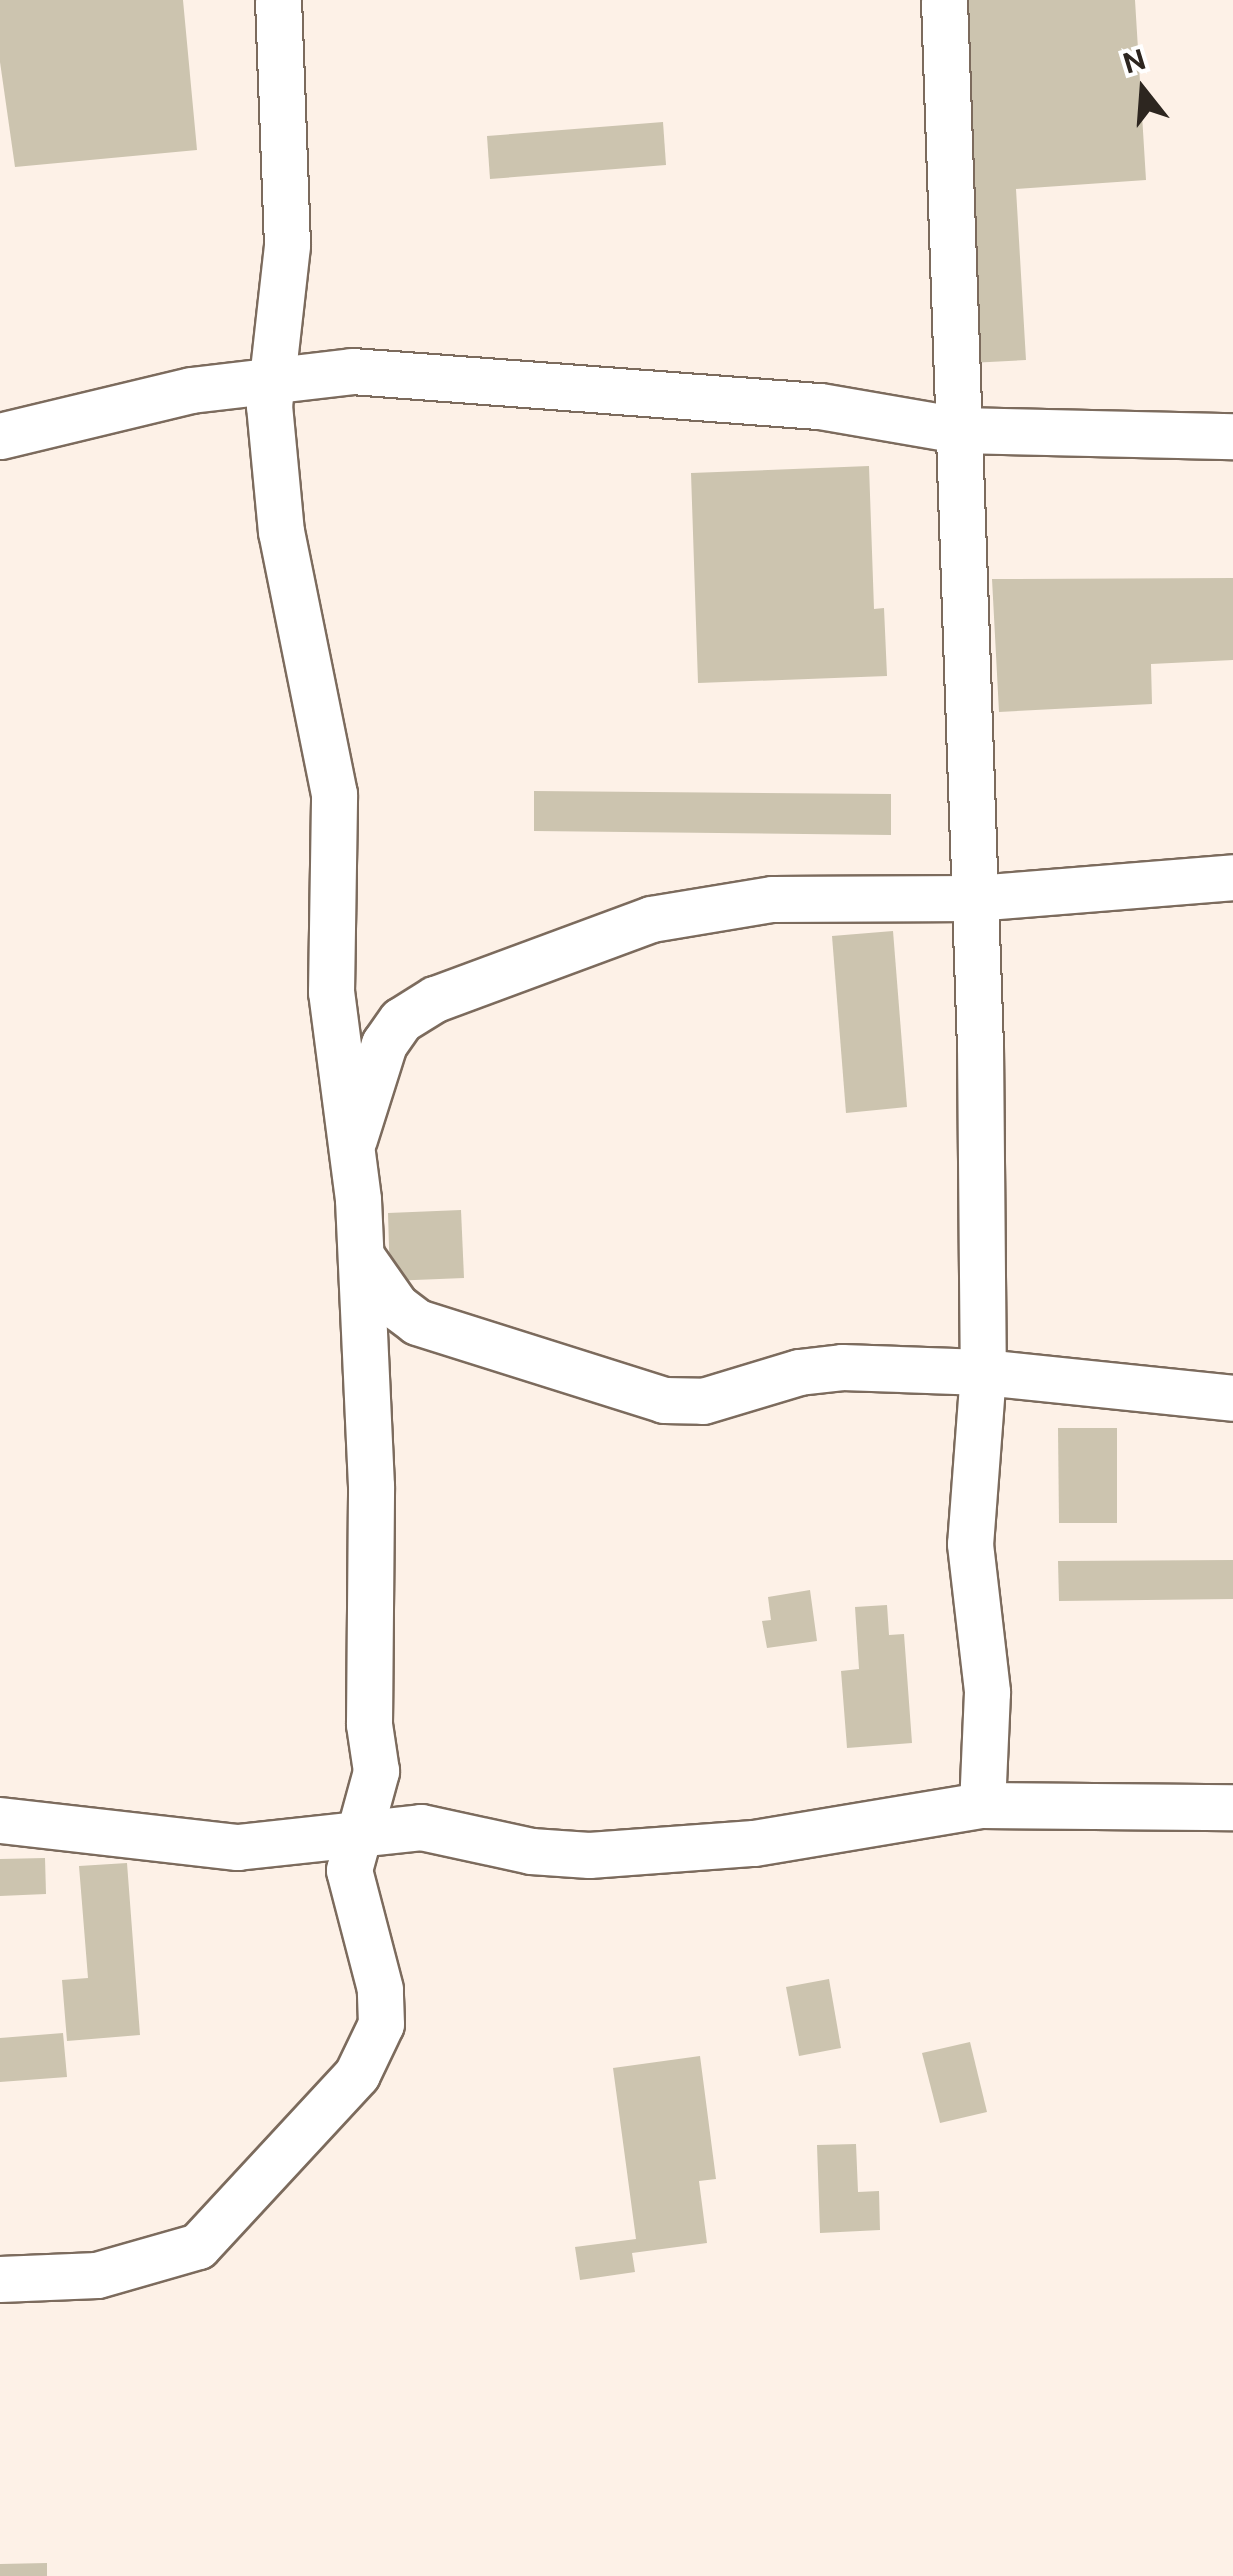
<!DOCTYPE html>
<style>
body{margin:0}
#map{position:relative;width:1233px;height:2576px;overflow:hidden;background:#fdf1e7;font-family:"Public Sans",sans-serif}
div>[style]{position:absolute}
.building>*{inset:0;background:#ccc4af}
.roads{filter:drop-shadow(2px 0 #7c6b5d) drop-shadow(-2px 0 #7c6b5d) drop-shadow(0 2px #7c6b5d) drop-shadow(0 -2px #7c6b5d)}
.minor>*{height:45px;margin:-22.5px;padding:0 22.5px;transform-origin:22.5px;border-radius:22.5px;background:#fff}
span{translate:-50% -50%;white-space:nowrap;text-align:center;line-height:1.15;-webkit-text-stroke:10px #fff;paint-order:stroke}
.north{position:absolute;left:1093px;top:40px;width:100px;height:100px;-webkit-text-stroke:8px #fff;paint-order:stroke;rotate:343deg;font-size:28px;font-weight:700;line-height:40px;text-align:center;color:#2d2620}
.north::after{content:'';display:block;margin:auto;width:35px;height:45px;background:#2d2620;clip-path:polygon(50% 0,100% 100%,50% 72%,0 100%)}
</style>
<div id="map">
<div class="building">
<div style="clip-path:polygon(0 0,183px 0,197px 150px,15px 167px,0 62px)"></div>
<div style="clip-path:polygon(949px 0,1135px 0,1146px 180px,1016px 189px,1026px 360px,970px 363px)"></div>
<div style="clip-path:polygon(663px 122px,666px 165px,490px 179px,487px 136px)"></div>
<div style="clip-path:polygon(869px 466px,874px 609px,884px 608px,887px 676px,698px 683px,691px 473px)"></div>
<div style="clip-path:polygon(1233px 578px,1233px 660px,1151px 664px,1152px 704px,999px 712px,992px 579px)"></div>
<div style="clip-path:polygon(534px 791px,891px 794px,891px 835px,534px 831px)"></div>
<div style="clip-path:polygon(893px 931px,907px 1107px,846px 1113px,832px 936px)"></div>
<div style="clip-path:polygon(461px 1210px,464px 1278px,390px 1281px,388px 1213px)"></div>
<div style="clip-path:polygon(1058px 1428px,1117px 1428px,1117px 1523px,1059px 1523px)"></div>
<div style="clip-path:polygon(1233px 1560px,1233px 1599px,1059px 1601px,1058px 1561px)"></div>
<div style="clip-path:polygon(810px 1590px,817px 1641px,767px 1648px,762px 1621px,771px 1620px,768px 1597px)"></div>
<div style="clip-path:polygon(887px 1605px,889px 1635px,904px 1634px,912px 1743px,847px 1748px,841px 1671px,859px 1669px,855px 1607px)"></div>
<div style="clip-path:polygon(45px 1858px,46px 1894px,0 1896px,0 1859px)"></div>
<div style="clip-path:polygon(127px 1863px,140px 2035px,67px 2041px,62px 1980px,88px 1978px,79px 1866px)"></div>
<div style="clip-path:polygon(829px 1979px,841px 2048px,799px 2056px,786px 1987px)"></div>
<div style="clip-path:polygon(63px 2033px,67px 2077px,0 2082px,0 2038px)"></div>
<div style="clip-path:polygon(970px 2042px,987px 2112px,940px 2123px,922px 2053px)"></div>
<div style="clip-path:polygon(700px 2056px,716px 2179px,699px 2181px,707px 2243px,632px 2253px,635px 2272px,580px 2280px,575px 2247px,636px 2239px,613px 2068px)"></div>
<div style="clip-path:polygon(856px 2144px,858px 2192px,879px 2191px,880px 2230px,820px 2233px,817px 2145px)"></div>
<div style="clip-path:polygon(47px 2563px,47px 2576px,0 2576px,0 2564px)"></div>
</div>
<div class="roads">
<div class="minor">
<div style="left:944px;top:0;width:1047px;rotate:88.03deg"></div>
<div style="left:980px;top:1046px;width:326px;rotate:89.5deg"></div>
<div style="left:983px;top:1372px;width:172px;rotate:94.3deg"></div>
<div style="left:970px;top:1544px;width:149px;rotate:83.4deg"></div>
<div style="left:987px;top:1692px;width:113px;rotate:92.5deg"></div>
<div style="left:0;top:436px;width:196px;rotate:-13.5deg"></div>
<div style="left:191px;top:390px;width:162px;rotate:-6.7deg"></div>
<div style="left:352px;top:371px;width:469px;rotate:4.3deg"></div>
<div style="left:820px;top:406px;width:141px;rotate:9.8deg"></div>
<div style="left:959px;top:430px;width:274px;rotate:1.3deg"></div>
<div style="left:354px;top:1139px;width:100px;rotate:-72.5deg"></div>
<div style="left:384px;top:1044px;width:29px;rotate:-55deg"></div>
<div style="left:401px;top:1020px;width:40px;rotate:-32deg"></div>
<div style="left:435px;top:999px;width:230px;rotate:-20.3deg"></div>
<div style="left:651px;top:919px;width:123px;rotate:-9.4deg"></div>
<div style="left:772px;top:899px;width:202px;rotate:-0.3deg"></div>
<div style="left:974px;top:898px;width:260px;rotate:-4.6deg"></div>
<div style="left:361px;top:1256px;width:61px;rotate:55deg"></div>
<div style="left:396px;top:1306px;width:26px;rotate:37deg"></div>
<div style="left:417px;top:1322px;width:259px;rotate:17.5deg"></div>
<div style="left:664px;top:1400px;width:39px;rotate:1deg"></div>
<div style="left:703px;top:1401px;width:100px;rotate:-16.8deg"></div>
<div style="left:799px;top:1372px;width:43px;rotate:-6.6deg"></div>
<div style="left:842px;top:1367px;width:141px;rotate:2deg"></div>
<div style="left:983px;top:1372px;width:251px;rotate:5.9deg"></div>
<div style="left:0;top:1820px;width:239px;rotate:6.5deg"></div>
<div style="left:237px;top:1847px;width:185px;rotate:-6.2deg"></div>
<div style="left:421px;top:1827px;width:113px;rotate:12.3deg"></div>
<div style="left:531px;top:1851px;width:58px;rotate:3.9deg"></div>
<div style="left:589px;top:1855px;width:165px;rotate:-4.2deg"></div>
<div style="left:754px;top:1843px;width:231px;rotate:-9.5deg"></div>
<div style="left:982px;top:1805px;width:251px;rotate:0.5deg"></div>
<div style="left:0;top:2279px;width:97px;rotate:-2.4deg"></div>
<div style="left:97px;top:2275px;width:105px;rotate:-16deg"></div>
<div style="left:198px;top:2246px;width:234px;rotate:-47.2deg"></div>
<div style="left:357px;top:2074px;width:55px;rotate:-64.4deg"></div>
<div style="left:381px;top:2024px;width:35px;rotate:-92deg"></div>
<div style="left:380px;top:1989px;width:123px;rotate:-104.6deg"></div>
<div style="left:349px;top:1870px;width:103px;rotate:-74.7deg"></div>
<div style="left:376px;top:1771px;width:48px;rotate:-98.5deg"></div>
<div style="left:369px;top:1724px;width:238px;rotate:-89.5deg"></div>
<div style="left:371px;top:1486px;width:287px;rotate:-92.6deg"></div>
<div style="left:358px;top:1199px;width:209px;rotate:-97.4deg"></div>
<div style="left:331px;top:992px;width:198px;rotate:-89.1deg"></div>
<div style="left:334px;top:794px;width:267px;rotate:-101.4deg"></div>
<div style="left:281px;top:532px;width:127px;rotate:-95.4deg"></div>
<div style="left:269px;top:406px;width:162px;rotate:-83.6deg"></div>
<div style="left:287px;top:245px;width:245px;rotate:-92.1deg"></div>
</div>
</div>
<div class="north">N</div>
</div>
